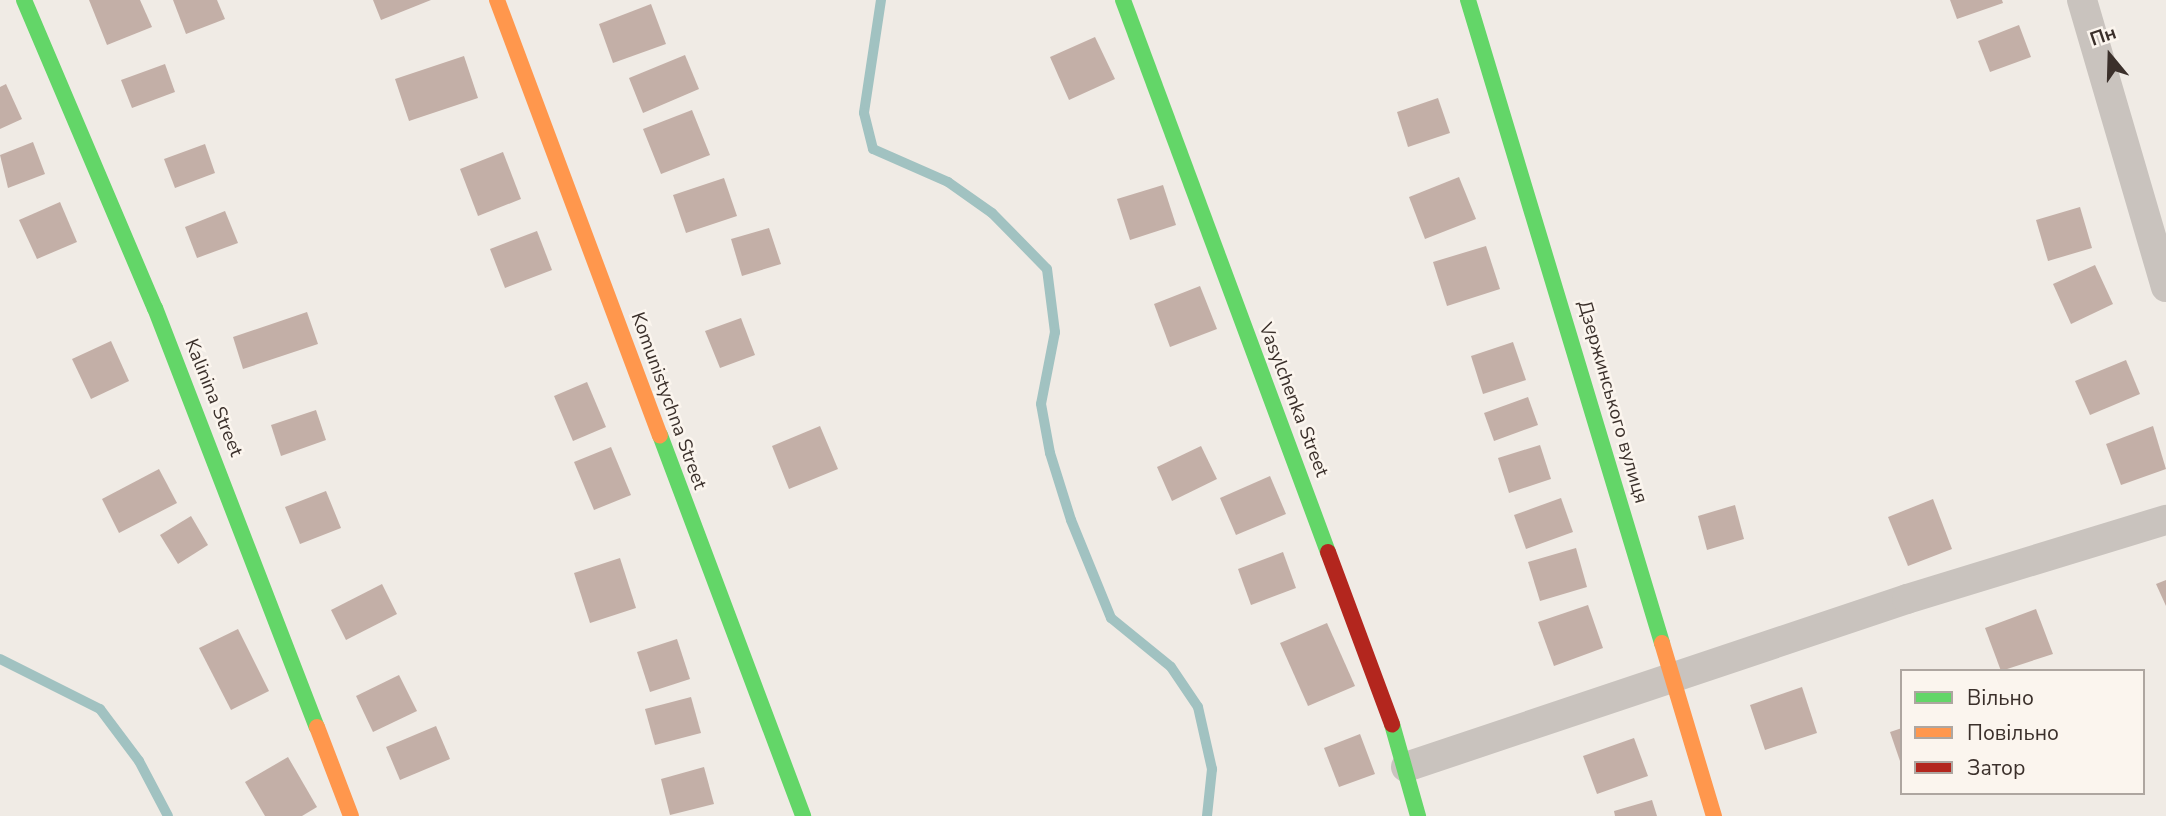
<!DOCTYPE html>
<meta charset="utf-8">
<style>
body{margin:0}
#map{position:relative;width:2166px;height:816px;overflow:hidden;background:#f0ebe5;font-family:"Nunito Sans",sans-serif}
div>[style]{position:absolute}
.stream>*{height:10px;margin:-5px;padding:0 5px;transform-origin:5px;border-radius:5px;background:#a1c2c1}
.building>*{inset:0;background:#c3afa7}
.street>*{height:30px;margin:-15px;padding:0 15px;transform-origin:15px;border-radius:15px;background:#c9c3be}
.fast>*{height:16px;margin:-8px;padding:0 8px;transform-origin:8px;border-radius:8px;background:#63d668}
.slow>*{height:16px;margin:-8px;padding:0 8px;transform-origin:8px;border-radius:8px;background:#ff974d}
.jam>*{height:16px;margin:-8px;padding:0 8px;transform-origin:8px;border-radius:8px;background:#b3261e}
span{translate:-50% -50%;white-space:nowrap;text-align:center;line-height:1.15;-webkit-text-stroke:5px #fbf5ee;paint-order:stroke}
.street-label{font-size:19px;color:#3b302b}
.legend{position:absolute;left:1900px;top:669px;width:245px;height:126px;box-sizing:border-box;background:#fbf5ee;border:2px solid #aea6a0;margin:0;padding:9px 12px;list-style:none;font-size:21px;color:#3b302b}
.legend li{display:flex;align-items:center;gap:14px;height:35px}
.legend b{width:35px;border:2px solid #aea6a0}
.north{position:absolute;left:2075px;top:21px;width:70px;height:70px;-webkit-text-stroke:5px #fbf5ee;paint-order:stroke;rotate:341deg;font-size:19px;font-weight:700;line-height:28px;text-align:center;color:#3b302b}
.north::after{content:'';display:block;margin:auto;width:24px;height:32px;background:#3b302b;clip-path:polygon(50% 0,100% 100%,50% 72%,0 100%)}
</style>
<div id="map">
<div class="stream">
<div style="left:881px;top:0;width:114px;rotate:98.6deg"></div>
<div style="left:864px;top:113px;width:37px;rotate:76deg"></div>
<div style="left:873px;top:149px;width:82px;rotate:23.7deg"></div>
<div style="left:948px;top:182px;width:54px;rotate:35.2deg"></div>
<div style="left:992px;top:213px;width:78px;rotate:45.5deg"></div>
<div style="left:1047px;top:269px;width:64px;rotate:82.8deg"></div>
<div style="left:1055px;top:332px;width:73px;rotate:101deg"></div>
<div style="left:1041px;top:404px;width:50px;rotate:79.6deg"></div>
<div style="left:1050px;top:453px;width:70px;rotate:72.6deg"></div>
<div style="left:1071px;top:520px;width:106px;rotate:67.8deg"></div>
<div style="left:1111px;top:618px;width:77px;rotate:39.2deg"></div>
<div style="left:1171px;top:667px;width:48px;rotate:56deg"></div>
<div style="left:1198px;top:707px;width:64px;rotate:77.3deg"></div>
<div style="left:1212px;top:769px;width:47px;rotate:96.1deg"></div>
<div style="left:0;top:659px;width:112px;rotate:26.6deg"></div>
<div style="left:100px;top:709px;width:65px;rotate:53.1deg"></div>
<div style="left:139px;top:761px;width:62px;rotate:62.2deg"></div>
</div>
<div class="building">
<div style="clip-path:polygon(89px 0,140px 0,152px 27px,107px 45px)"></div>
<div style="clip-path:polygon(173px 0,217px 0,225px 19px,186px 34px)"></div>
<div style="clip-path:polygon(373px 0,431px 0,381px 20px)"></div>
<div style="clip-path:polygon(1950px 0,2002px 0,2003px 3px,1957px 19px)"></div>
<div style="clip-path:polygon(651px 4px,666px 44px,613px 63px,599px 24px)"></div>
<div style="clip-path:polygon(2019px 25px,2031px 57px,1990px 72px,1978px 41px)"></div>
<div style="clip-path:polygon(1095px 37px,1115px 79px,1069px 100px,1050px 57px)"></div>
<div style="clip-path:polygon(685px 55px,699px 89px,643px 113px,629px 78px)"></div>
<div style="clip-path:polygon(464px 56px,478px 98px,409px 121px,395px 79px)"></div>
<div style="clip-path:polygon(165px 64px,175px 92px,132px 108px,121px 80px)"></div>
<div style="clip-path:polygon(6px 84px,22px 119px,0 129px,0 87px)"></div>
<div style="clip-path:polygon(1438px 98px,1450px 133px,1408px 147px,1397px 112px)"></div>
<div style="clip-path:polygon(692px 110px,710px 155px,661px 174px,643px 129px)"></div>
<div style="clip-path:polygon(33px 142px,45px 174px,8px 188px,0 155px)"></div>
<div style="clip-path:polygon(205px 144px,215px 173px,175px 188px,164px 159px)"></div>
<div style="clip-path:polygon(503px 152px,521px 199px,478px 216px,460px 169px)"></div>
<div style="clip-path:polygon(1459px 177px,1476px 219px,1425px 239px,1409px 197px)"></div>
<div style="clip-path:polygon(724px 178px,737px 216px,686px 233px,673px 195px)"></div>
<div style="clip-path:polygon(1163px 185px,1176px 225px,1130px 240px,1117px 199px)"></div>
<div style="clip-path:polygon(60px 202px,77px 242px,37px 259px,19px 220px)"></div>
<div style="clip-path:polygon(2080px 207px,2092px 248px,2048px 261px,2036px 220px)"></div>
<div style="clip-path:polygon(225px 211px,238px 243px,197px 258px,185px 227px)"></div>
<div style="clip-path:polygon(769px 228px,781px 264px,742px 276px,731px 239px)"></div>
<div style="clip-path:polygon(537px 231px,552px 270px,505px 288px,490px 249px)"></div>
<div style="clip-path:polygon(1486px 246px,1500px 289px,1447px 306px,1433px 262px)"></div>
<div style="clip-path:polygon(2095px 265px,2113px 304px,2071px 324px,2053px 284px)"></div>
<div style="clip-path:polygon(1200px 286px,1217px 329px,1170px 347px,1154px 304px)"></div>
<div style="clip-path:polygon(307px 312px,318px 344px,243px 369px,233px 337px)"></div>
<div style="clip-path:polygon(741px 318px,755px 355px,720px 368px,705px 331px)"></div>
<div style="clip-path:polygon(111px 341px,129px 381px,91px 399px,72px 359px)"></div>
<div style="clip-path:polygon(1513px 342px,1526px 380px,1483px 394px,1471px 356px)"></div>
<div style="clip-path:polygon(2126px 360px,2140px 394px,2090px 415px,2075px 381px)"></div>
<div style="clip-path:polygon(587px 382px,606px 427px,573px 441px,554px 396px)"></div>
<div style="clip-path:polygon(1528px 397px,1538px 425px,1494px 441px,1484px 413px)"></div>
<div style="clip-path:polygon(316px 410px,326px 440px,281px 456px,271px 425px)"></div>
<div style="clip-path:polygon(820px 426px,838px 469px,789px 489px,772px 446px)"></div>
<div style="clip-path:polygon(2153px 426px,2166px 469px,2121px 485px,2106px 444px)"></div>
<div style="clip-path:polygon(1540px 445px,1551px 479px,1509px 493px,1498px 458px)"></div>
<div style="clip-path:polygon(1201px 446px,1217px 479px,1172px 501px,1157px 467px)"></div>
<div style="clip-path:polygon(611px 447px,631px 495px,594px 510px,574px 462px)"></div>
<div style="clip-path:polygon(159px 469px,177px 503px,119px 533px,102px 499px)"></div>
<div style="clip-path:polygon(1270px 476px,1286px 514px,1236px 535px,1220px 498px)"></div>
<div style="clip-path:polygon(326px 491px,341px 528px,300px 544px,285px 507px)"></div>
<div style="clip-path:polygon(1561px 498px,1573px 532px,1526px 549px,1514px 515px)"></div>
<div style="clip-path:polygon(1933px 499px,1952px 549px,1908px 566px,1888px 517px)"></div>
<div style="clip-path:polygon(1735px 505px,1744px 539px,1707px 550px,1698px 516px)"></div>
<div style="clip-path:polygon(191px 516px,208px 545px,178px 564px,160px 535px)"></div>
<div style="clip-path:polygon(1576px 548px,1587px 587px,1540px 601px,1528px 562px)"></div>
<div style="clip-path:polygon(1283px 552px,1296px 588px,1251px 605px,1238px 569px)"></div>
<div style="clip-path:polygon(620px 558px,636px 608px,590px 623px,574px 573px)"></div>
<div style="clip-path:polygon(2166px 580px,2166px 606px,2156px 584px)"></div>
<div style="clip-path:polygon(382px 584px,397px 614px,346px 640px,331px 610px)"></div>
<div style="clip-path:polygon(1588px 605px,1603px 648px,1554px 666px,1538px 622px)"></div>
<div style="clip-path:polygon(2036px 609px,2053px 654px,2001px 671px,1985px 628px)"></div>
<div style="clip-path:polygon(1327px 623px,1355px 686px,1308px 706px,1280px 643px)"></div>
<div style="clip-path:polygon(238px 629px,269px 691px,231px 710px,199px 648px)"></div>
<div style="clip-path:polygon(677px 639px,690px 679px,650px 692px,637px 652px)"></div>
<div style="clip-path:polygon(399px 675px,417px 711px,373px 732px,356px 696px)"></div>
<div style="clip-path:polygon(1802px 687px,1817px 733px,1765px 750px,1750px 705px)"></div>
<div style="clip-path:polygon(691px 697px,701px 733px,655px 745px,645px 709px)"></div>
<div style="clip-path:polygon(436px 726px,450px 759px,400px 780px,386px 747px)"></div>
<div style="clip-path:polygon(1902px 728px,1902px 761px,1900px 761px,1890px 732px)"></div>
<div style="clip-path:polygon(1360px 734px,1375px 774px,1339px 787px,1324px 748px)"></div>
<div style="clip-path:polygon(1634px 738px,1648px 776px,1597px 794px,1583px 756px)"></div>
<div style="clip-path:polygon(288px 757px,317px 807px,302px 816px,265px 816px,245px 782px)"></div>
<div style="clip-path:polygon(704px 767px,714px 804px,670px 815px,661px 779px)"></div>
<div style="clip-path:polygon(1652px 800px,1657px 816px,1615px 816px,1614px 811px)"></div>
</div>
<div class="street">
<div style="left:2082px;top:0;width:299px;rotate:73.7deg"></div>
<div style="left:1406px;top:767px;width:528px;rotate:-18.54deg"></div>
<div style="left:1907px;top:599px;width:271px;rotate:-17deg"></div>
</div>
<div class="fast">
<div style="left:24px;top:0;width:335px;rotate:67deg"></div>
<div style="left:155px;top:308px;width:449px;rotate:68.9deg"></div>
<div style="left:1123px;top:0;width:589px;rotate:69.63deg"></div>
<div style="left:1468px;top:0;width:672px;rotate:73.21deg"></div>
<div style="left:660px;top:435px;width:407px;rotate:69.4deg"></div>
<div style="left:1392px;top:724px;width:96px;rotate:74.2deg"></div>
</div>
<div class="slow">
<div style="left:497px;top:0;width:465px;rotate:69.5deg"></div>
<div style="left:1662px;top:643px;width:181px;rotate:73.3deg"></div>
<div style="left:317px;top:727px;width:95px;rotate:69.1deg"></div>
</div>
<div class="jam">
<div style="left:1328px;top:552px;width:184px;rotate:69.6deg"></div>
</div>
<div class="street-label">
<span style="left:213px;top:398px;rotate:68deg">Kalinina Street</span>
<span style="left:1293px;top:400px;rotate:69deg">Vasylchenka Street</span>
<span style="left:668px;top:401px;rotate:70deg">Komunistychna Street</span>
<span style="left:1612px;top:402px;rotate:74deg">Дзержинського вулиця</span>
</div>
<ul class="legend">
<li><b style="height:9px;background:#63d668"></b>Вільно</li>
<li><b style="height:9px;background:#ff974d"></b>Повільно</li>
<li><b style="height:9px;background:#b3261e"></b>Затор</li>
</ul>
<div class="north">Пн</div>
</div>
